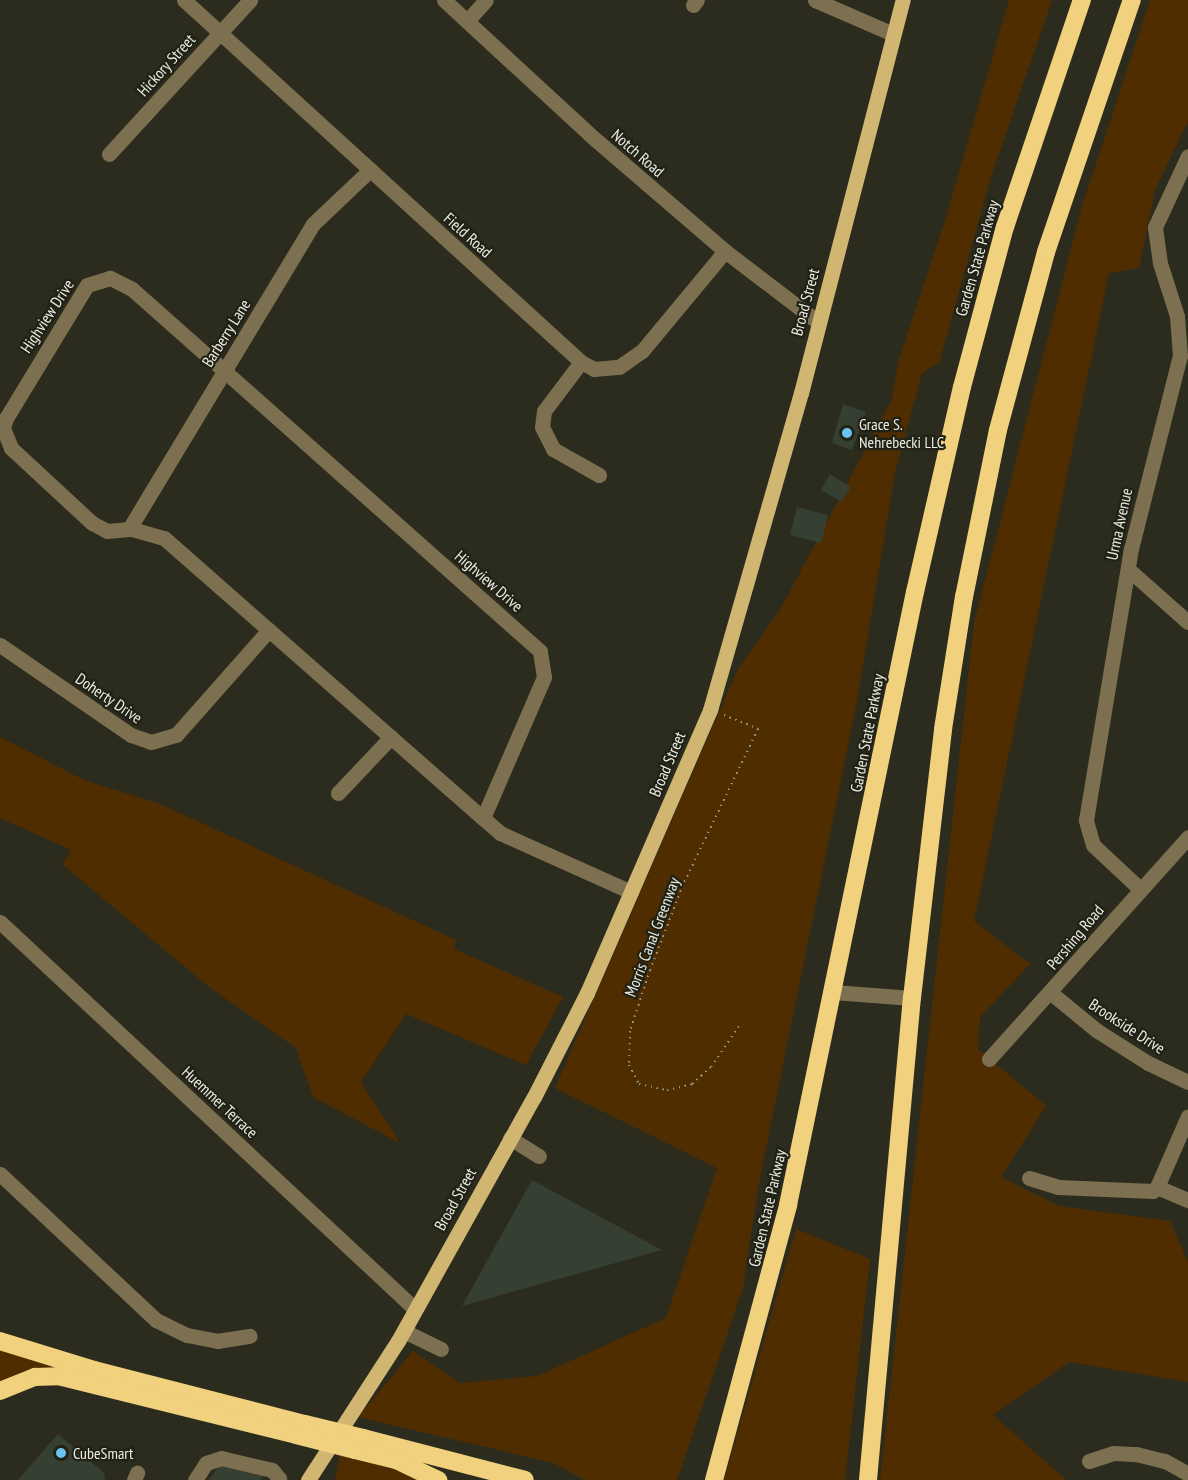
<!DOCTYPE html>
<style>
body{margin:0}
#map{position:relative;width:1188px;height:1480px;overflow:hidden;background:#2b2c1e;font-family:"PT Sans Narrow",sans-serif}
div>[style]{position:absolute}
.green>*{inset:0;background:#502d00}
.building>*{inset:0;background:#353f32}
.path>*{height:2px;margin-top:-1px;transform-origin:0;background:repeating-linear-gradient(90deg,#93958a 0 1.5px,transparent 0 6px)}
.minor>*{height:15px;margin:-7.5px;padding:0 7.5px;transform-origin:7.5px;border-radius:7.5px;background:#7d7050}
.major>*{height:15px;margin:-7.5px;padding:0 7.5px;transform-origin:7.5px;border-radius:7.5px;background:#d0b671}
.highway>*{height:18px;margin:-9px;padding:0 9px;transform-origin:9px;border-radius:9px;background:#f1d17d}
.highway-bridge>*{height:18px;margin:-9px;padding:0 9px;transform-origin:9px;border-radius:9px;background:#f1d17d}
.dots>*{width:16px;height:16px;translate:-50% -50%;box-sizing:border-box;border:3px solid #212215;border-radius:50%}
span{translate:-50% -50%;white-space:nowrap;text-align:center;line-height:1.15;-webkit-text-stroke:4.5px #212215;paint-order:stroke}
.street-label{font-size:16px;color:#ebede4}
.poi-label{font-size:16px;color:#ebede4}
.left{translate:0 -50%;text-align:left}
</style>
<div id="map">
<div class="green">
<div style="clip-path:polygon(1009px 0,1052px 0,991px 177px,939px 363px,922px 373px,895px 472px,856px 706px,758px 1188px,743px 1288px,677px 1480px,585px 1480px,553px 1463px,358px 1417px,413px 1351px,460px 1383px,537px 1376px,666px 1318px,717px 1168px,555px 1088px,738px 669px,780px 610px,892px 399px,898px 363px,946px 217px)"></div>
<div style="clip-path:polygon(1150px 0,1188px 0,1188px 121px,1155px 190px,1139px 268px,1109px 273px,974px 921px,1030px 964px,980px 1017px,978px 1049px,1046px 1106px,1001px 1177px,1059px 1206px,1170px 1221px,1188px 1262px,1188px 1382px,1069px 1362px,993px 1415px,1066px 1480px,880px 1480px,974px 623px,1082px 206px)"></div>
<div style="clip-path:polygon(0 737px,84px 780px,160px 804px,456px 940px,454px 949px,563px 997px,526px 1065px,406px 1014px,361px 1082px,400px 1143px,313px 1097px,296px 1048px,209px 987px,62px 864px,71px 850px,0 818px)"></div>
<div style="clip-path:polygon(796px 1229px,870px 1259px,845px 1480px,724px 1480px)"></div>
<div style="clip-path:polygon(0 1348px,58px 1368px,0 1383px)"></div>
<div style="clip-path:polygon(341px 1451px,379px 1460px,424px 1480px,335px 1480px)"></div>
</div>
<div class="building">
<div style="clip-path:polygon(843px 404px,866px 412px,852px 450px,832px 443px)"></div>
<div style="clip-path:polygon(830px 474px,851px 487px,842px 502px,821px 490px)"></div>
<div style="clip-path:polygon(797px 507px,828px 515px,821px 543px,790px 535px)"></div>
<div style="clip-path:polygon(532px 1180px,662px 1250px,462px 1306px)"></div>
<div style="clip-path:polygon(58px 1434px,104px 1473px,105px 1480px,18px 1480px)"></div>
<div style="clip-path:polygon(220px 1464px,264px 1475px,260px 1480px,209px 1480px)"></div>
</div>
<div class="path">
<div style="left:724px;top:715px;width:37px;rotate:22deg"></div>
<div style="left:758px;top:729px;width:173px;rotate:115.7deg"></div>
<div style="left:683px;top:885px;width:91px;rotate:111.2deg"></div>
<div style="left:650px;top:970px;width:64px;rotate:108.2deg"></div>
<div style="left:630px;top:1031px;width:34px;rotate:92deg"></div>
<div style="left:629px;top:1065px;width:21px;rotate:62deg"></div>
<div style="left:639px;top:1084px;width:29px;rotate:12deg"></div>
<div style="left:667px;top:1090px;width:26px;rotate:-13deg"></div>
<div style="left:692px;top:1084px;width:25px;rotate:-42deg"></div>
<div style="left:711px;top:1067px;width:53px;rotate:-55.7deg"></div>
</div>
<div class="minor">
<div style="left:184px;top:0;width:537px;rotate:42.36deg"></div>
<div style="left:581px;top:362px;width:15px;rotate:28deg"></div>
<div style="left:594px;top:369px;width:25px;rotate:-5deg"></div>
<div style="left:619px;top:367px;width:28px;rotate:-35deg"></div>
<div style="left:642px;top:351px;width:130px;rotate:-50.3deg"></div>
<div style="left:444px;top:0;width:197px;rotate:42.7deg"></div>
<div style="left:589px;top:134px;width:179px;rotate:40.7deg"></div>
<div style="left:725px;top:251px;width:117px;rotate:37.4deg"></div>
<div style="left:815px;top:0;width:83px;rotate:23.5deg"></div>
<div style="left:693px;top:5px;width:6px;rotate:-51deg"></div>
<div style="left:467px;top:21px;width:28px;rotate:-48deg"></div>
<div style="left:109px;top:154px;width:209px;rotate:-47.5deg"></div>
<div style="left:581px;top:362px;width:61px;rotate:127.1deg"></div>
<div style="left:544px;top:411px;width:16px;rotate:97deg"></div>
<div style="left:542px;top:427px;width:25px;rotate:63deg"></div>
<div style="left:553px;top:449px;width:53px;rotate:29.5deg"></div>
<div style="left:129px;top:529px;width:356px;rotate:-58.9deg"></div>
<div style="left:313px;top:224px;width:79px;rotate:-43.5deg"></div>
<div style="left:1128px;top:569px;width:80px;rotate:41.5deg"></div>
<div style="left:0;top:645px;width:159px;rotate:34.5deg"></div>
<div style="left:131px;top:735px;width:21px;rotate:19deg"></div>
<div style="left:151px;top:742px;width:26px;rotate:-16deg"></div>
<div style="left:176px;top:735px;width:140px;rotate:-48.5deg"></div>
<div style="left:338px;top:793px;width:77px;rotate:-46.6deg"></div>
<div style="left:483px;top:818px;width:154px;rotate:-66.6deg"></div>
<div style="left:544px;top:677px;width:26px;rotate:-99deg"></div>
<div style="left:540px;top:651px;width:545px;rotate:-138.42deg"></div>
<div style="left:132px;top:289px;width:25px;rotate:-153deg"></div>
<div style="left:110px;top:278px;width:24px;rotate:163deg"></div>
<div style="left:87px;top:285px;width:156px;rotate:121.3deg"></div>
<div style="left:6px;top:418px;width:10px;rotate:107deg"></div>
<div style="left:3px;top:428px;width:22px;rotate:68deg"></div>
<div style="left:11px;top:448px;width:110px;rotate:42.8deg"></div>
<div style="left:92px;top:523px;width:17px;rotate:28deg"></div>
<div style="left:107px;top:531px;width:25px;rotate:-5deg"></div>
<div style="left:132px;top:529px;width:33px;rotate:16deg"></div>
<div style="left:164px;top:538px;width:424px;rotate:41.3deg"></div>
<div style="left:483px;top:818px;width:23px;rotate:41deg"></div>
<div style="left:500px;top:833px;width:144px;rotate:24.2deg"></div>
<div style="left:1140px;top:889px;width:64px;rotate:-136.9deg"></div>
<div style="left:1093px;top:845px;width:26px;rotate:-106deg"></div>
<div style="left:1086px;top:820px;width:275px;rotate:-80.6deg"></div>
<div style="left:1131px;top:549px;width:199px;rotate:-75.8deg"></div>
<div style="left:1180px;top:356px;width:40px;rotate:-94.3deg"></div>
<div style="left:1177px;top:316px;width:56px;rotate:-107.8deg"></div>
<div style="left:1160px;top:263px;width:36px;rotate:-98deg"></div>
<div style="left:1155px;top:227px;width:78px;rotate:-65.1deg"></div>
<div style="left:0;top:922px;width:567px;rotate:43deg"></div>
<div style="left:833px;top:992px;width:79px;rotate:4.3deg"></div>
<div style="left:1051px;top:993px;width:58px;rotate:39.4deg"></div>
<div style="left:1096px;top:1030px;width:62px;rotate:32.4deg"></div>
<div style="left:1148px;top:1063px;width:44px;rotate:25.4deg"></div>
<div style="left:989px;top:1059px;width:298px;rotate:-48.1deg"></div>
<div style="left:510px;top:1138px;width:34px;rotate:32deg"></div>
<div style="left:0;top:1174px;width:214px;rotate:43.1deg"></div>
<div style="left:156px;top:1320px;width:34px;rotate:26deg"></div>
<div style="left:187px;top:1335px;width:31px;rotate:11deg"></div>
<div style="left:217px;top:1341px;width:33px;rotate:-9deg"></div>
<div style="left:1029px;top:1178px;width:30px;rotate:17deg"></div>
<div style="left:1058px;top:1187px;width:95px;rotate:2.4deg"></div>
<div style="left:1153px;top:1191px;width:6px;rotate:-45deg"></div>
<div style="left:1157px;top:1187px;width:34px;rotate:23deg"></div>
<div style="left:1157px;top:1187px;width:77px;rotate:-66.4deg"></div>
<div style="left:404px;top:1331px;width:41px;rotate:25.9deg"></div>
<div style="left:1089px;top:1461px;width:26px;rotate:-18deg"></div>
<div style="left:1114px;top:1453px;width:22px;rotate:3deg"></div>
<div style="left:1136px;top:1454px;width:30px;rotate:14deg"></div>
<div style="left:1165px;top:1461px;width:26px;rotate:29deg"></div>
<div style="left:134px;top:1480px;width:8px;rotate:-67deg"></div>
<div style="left:195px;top:1480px;width:20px;rotate:-57deg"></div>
<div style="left:206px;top:1463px;width:16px;rotate:-18deg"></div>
<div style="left:221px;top:1458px;width:52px;rotate:13.2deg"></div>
<div style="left:272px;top:1470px;width:11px;rotate:49deg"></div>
</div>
<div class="major">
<div style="left:308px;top:1480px;width:166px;rotate:-57.1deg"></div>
<div style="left:398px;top:1341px;width:279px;rotate:-60.9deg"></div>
<div style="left:534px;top:1097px;width:117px;rotate:-63deg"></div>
<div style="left:587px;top:993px;width:309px;rotate:-66.5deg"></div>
<div style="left:710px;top:710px;width:330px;rotate:-74deg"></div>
<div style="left:801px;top:393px;width:406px;rotate:-75.5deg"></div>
</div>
<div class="highway">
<div style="left:0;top:1341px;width:98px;rotate:17.1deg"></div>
<div style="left:94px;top:1370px;width:218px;rotate:14.4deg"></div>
<div style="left:0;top:1391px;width:38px;rotate:-22deg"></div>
<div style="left:35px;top:1377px;width:23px;rotate:-2deg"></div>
<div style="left:58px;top:1376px;width:245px;rotate:13.9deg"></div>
<div style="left:363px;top:1438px;width:167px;rotate:14.5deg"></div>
<div style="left:355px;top:1450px;width:42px;rotate:13.7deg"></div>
<div style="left:396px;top:1460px;width:47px;rotate:25.5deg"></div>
<div style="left:714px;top:1480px;width:285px;rotate:-74.9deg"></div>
<div style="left:788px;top:1205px;width:626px;rotate:-78.3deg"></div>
<div style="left:915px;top:592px;width:210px;rotate:-77.1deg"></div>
<div style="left:962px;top:387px;width:166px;rotate:-75deg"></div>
<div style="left:1005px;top:227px;width:240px;rotate:-71.3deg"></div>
<div style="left:868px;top:1480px;width:484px;rotate:-84.8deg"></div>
<div style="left:912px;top:998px;width:271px;rotate:-83.4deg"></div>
<div style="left:943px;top:729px;width:134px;rotate:-81deg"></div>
<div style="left:964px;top:597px;width:170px;rotate:-78.5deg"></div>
<div style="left:998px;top:430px;width:184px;rotate:-74.9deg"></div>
<div style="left:1046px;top:252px;width:266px;rotate:-71.2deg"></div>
</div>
<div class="highway-bridge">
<div style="left:305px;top:1424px;width:60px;rotate:13.6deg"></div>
<div style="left:296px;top:1435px;width:61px;rotate:14.3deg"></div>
</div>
<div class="dots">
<div style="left:847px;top:433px;background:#6ac3f1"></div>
<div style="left:61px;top:1453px;background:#6ac3f1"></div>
</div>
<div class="street-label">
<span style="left:166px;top:65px;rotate:-48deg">Hickory Street</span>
<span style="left:638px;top:153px;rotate:41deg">Notch Road</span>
<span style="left:468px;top:235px;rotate:42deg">Field Road</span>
<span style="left:977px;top:258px;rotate:-74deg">Garden State Parkway</span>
<span style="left:805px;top:302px;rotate:-75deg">Broad Street</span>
<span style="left:47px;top:316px;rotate:-57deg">Highview Drive</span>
<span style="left:226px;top:333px;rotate:-58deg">Barberry Lane</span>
<span style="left:1119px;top:524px;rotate:-78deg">Urma Avenue</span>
<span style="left:489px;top:581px;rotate:41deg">Highview Drive</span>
<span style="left:109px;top:698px;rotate:34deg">Doherty Drive</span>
<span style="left:867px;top:733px;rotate:-79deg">Garden State Parkway</span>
<span style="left:667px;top:764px;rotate:-67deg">Broad Street</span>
<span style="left:652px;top:937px;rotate:-69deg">Morris Canal Greenway</span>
<span style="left:1075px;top:937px;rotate:-50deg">Pershing Road</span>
<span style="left:1127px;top:1026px;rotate:33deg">Brookside Drive</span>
<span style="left:220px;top:1102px;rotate:43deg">Huemmer Terrace</span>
<span style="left:455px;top:1199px;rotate:-61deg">Broad Street</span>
<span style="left:767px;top:1208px;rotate:-77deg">Garden State Parkway</span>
</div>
<div class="poi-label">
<span class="left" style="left:859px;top:433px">Grace S.<br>Nehrebecki LLC</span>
<span class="left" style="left:73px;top:1453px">CubeSmart</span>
</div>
</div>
